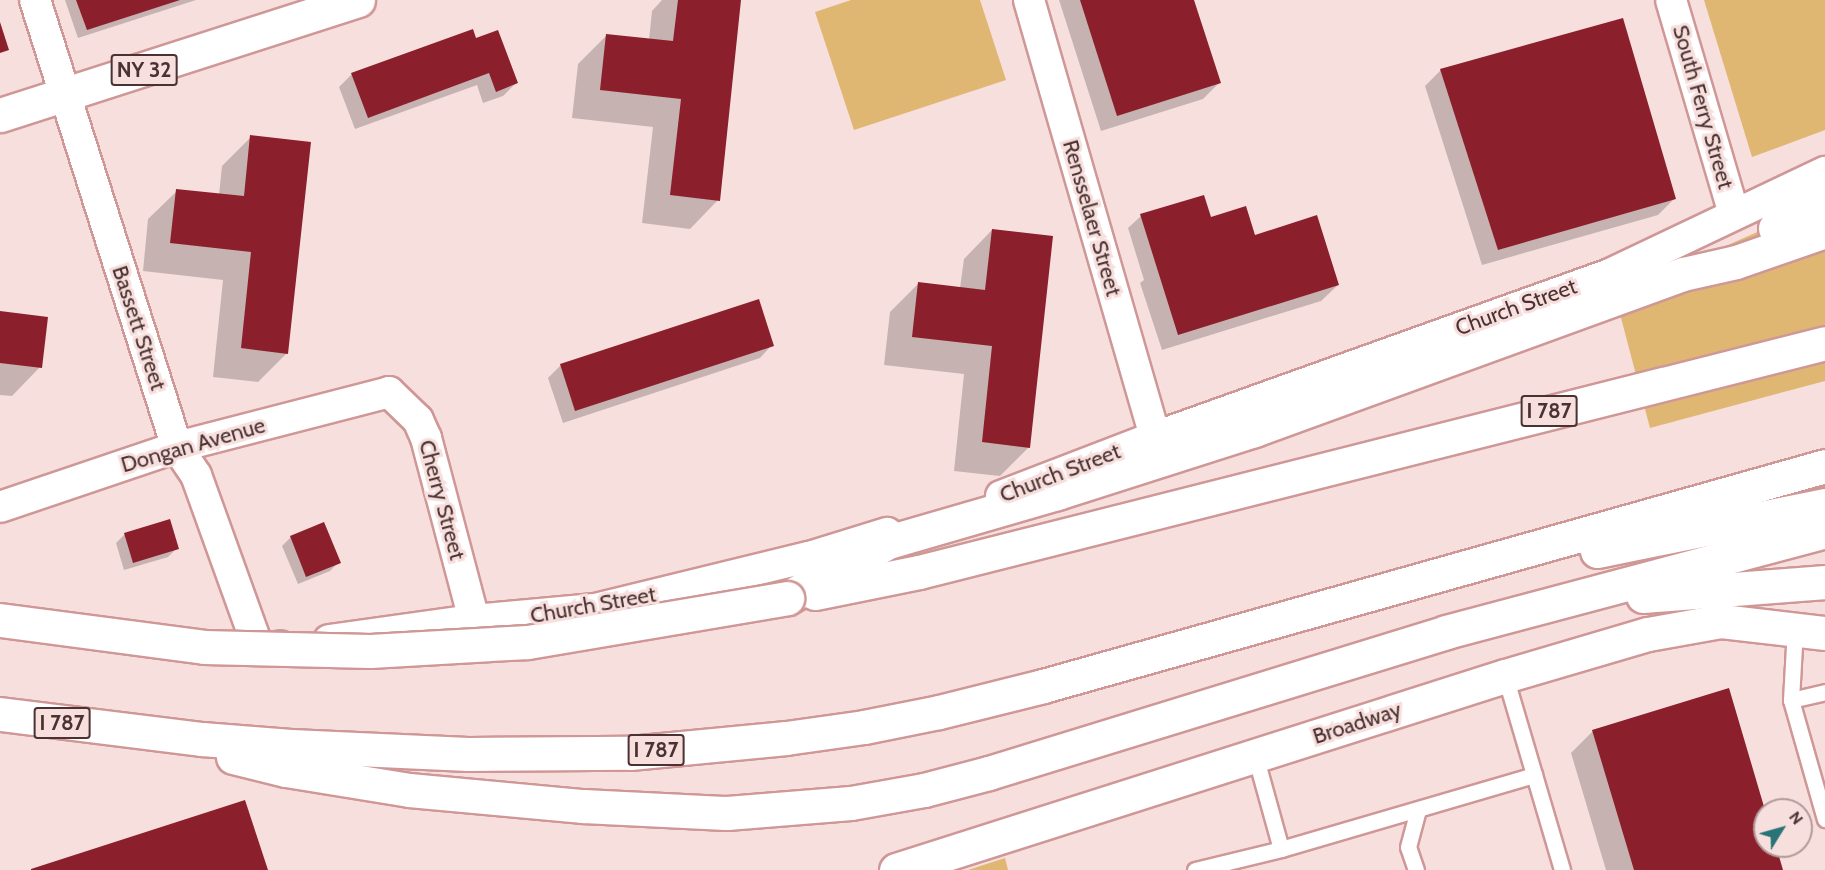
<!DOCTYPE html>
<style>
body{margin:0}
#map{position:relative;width:1825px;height:870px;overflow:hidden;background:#f7dfde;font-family:Cabin,sans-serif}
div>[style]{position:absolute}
.green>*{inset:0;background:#dfb773}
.shadow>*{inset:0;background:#0003}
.building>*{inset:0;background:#8b1f2b}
.roads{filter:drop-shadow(2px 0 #cf9796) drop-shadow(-2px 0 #cf9796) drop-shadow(0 2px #cf9796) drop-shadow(0 -2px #cf9796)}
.service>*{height:15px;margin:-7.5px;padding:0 7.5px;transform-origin:7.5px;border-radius:7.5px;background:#fff}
.minor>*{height:30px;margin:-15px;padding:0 15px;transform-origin:15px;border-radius:15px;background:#fff}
.tertiary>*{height:33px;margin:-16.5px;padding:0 16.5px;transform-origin:16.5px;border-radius:16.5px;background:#fff}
.primary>*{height:33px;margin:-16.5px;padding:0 16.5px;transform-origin:16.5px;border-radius:16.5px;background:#fff}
.motorway>*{height:33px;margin:-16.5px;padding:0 16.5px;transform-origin:16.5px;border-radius:16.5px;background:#fff}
.bridges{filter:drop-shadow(2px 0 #cf9796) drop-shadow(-2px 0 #cf9796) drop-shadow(0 2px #cf9796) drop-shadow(0 -2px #cf9796)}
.motorway-bridge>*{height:33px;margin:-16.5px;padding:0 16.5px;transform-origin:16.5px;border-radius:16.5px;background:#fff}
span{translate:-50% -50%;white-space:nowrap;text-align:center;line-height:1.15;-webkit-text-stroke:6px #f7dfde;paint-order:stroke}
.shield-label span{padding:2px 4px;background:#f7dfde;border:2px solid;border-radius:4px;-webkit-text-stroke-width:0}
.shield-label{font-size:21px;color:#493231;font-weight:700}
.street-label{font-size:22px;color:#493231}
.north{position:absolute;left:1753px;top:798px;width:60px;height:60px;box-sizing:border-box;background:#f7dfde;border:2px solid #b19a99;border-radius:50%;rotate:53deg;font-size:16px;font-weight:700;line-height:24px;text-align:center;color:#493231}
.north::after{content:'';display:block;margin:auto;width:21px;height:27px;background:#2a7478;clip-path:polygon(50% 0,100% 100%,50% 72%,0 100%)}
</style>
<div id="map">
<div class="green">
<div style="clip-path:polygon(851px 0,980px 0,1006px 80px,854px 130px,815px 12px)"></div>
<div style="clip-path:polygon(1704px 0,1825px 0,1825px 130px,1752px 157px)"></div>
<div style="clip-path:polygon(1825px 202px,1825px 381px,1650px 428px,1615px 295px)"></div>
<div style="clip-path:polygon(1005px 858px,1008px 870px,968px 870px)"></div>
</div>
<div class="shadow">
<div style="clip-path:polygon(65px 0,196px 0,78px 38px)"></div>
<div style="clip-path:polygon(662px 0,739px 0,718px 200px,690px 229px,642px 223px,653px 127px,572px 118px,578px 64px,607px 35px,649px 40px,652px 11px)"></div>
<div style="clip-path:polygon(1059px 0,1193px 0,1219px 83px,1203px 99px,1101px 131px)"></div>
<div style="clip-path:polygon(475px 40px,516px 83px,503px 96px,483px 103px,477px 85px,355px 129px,339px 87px,352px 74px)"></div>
<div style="clip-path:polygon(1441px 70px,1674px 199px,1658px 215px,1482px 265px,1425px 86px)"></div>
<div style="clip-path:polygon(251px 137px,287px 353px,258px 382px,213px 377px,223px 280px,143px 271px,148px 219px,177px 191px,219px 195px,222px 166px)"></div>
<div style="clip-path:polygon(1141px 216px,1254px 236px,1338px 285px,1321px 301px,1162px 350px,1140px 283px,1144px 280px,1128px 228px)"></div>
<div style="clip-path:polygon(992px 230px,1029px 447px,1000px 476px,954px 471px,964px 374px,884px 365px,890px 312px,918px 284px,960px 288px,964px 259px)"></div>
<div style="clip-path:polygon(0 312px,40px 367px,12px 396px,0 395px)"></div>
<div style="clip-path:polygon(772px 345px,760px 358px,563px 423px,548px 378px,561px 365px)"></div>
<div style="clip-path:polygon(125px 534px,177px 548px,168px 557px,124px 570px,116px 543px)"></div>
<div style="clip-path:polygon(291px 537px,339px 562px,330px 571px,298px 584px,282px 546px)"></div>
<div style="clip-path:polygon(1593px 731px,1765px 815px,1765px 846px,1774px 846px,1781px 870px,1606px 870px,1571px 753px)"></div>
</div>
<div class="building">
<div style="clip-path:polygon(76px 0,180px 0,87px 30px)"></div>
<div style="clip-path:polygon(678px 0,741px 0,720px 201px,670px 195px,681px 99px,600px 90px,606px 34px,673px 41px)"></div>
<div style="clip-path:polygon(1080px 0,1194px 0,1221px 83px,1117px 116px)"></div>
<div style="clip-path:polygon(1623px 18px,1676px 199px,1498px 250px,1440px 69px)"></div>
<div style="clip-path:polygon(0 22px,9px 50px,0 53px)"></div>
<div style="clip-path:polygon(473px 29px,476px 38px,498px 30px,518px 83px,496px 92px,489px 73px,368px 118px,351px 73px)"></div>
<div style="clip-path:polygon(250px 135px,311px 142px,288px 354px,241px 348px,251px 252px,170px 243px,176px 189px,244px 196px)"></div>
<div style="clip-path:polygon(1204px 195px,1211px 217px,1246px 206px,1255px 235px,1317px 215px,1339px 285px,1178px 335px,1140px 214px)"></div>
<div style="clip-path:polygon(992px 229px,1053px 236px,1030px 448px,982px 442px,992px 346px,912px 337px,918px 282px,985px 290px)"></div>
<div style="clip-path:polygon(759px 299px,774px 346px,575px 411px,560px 364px)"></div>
<div style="clip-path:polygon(0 311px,48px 317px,42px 368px,0 363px)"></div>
<div style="clip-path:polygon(170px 519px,179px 549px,133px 563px,124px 533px)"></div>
<div style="clip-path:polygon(324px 522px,341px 563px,306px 577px,290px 536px)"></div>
<div style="clip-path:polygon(1729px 688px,1765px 810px,1765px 846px,1776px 846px,1783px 870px,1634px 870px,1592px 730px)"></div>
<div style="clip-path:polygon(245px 800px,268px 870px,31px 870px,31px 869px)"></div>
</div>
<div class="roads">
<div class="service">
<div style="left:1795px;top:628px;width:72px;rotate:93.2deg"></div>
<div style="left:1791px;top:700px;width:124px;rotate:74.1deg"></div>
<div style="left:1505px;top:676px;width:202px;rotate:73.6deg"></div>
<div style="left:1791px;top:700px;width:35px;rotate:-13deg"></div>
<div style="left:1281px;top:849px;width:264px;rotate:-16.3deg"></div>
<div style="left:1195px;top:870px;width:89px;rotate:-13.7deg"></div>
<div style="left:1281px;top:849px;width:98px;rotate:-105.5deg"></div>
<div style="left:1416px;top:870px;width:24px;rotate:-109deg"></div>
<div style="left:1408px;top:847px;width:39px;rotate:-75deg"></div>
</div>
<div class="minor">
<div style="left:35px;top:0;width:469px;rotate:72.4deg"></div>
<div style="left:177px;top:447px;width:34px;rotate:56deg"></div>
<div style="left:196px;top:475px;width:186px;rotate:70.2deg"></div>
<div style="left:259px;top:650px;width:22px;rotate:-10deg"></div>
<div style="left:1029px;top:0;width:455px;rotate:73.9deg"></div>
<div style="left:1671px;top:0;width:223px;rotate:73.6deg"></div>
<div style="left:1001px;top:496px;width:165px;rotate:-21deg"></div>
<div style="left:1155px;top:437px;width:486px;rotate:-19.7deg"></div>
<div style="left:1612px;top:273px;width:236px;rotate:-25.4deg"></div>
<div style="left:0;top:507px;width:187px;rotate:-18.7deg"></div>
<div style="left:177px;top:447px;width:219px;rotate:-14.5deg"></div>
<div style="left:389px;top:392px;width:40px;rotate:44deg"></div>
<div style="left:418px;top:420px;width:20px;rotate:66deg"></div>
<div style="left:426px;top:438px;width:188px;rotate:75.2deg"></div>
<div style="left:329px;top:640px;width:146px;rotate:-7.9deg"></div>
<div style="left:474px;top:620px;width:121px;rotate:-5.2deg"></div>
<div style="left:595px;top:609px;width:220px;rotate:-13.7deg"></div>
<div style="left:809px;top:557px;width:82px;rotate:-17.1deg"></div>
</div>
<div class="tertiary">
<div style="left:896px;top:870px;width:639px;rotate:-17.67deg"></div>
<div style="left:1505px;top:676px;width:149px;rotate:-16.4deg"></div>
<div style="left:1648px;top:634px;width:74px;rotate:-10.1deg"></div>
<div style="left:1721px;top:621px;width:105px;rotate:6.6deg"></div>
</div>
<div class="primary">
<div style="left:0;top:115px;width:376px;rotate:-17.8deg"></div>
</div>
<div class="motorway">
<div style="left:1775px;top:228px;width:55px;rotate:-25.6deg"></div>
<div style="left:1597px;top:551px;width:233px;rotate:-11.4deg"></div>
<div style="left:815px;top:593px;width:106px;rotate:-11.4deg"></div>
<div style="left:919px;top:572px;width:934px;rotate:-14.18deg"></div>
<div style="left:1643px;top:596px;width:183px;rotate:-4.4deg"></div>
<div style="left:787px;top:598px;width:115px;rotate:-29deg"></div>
<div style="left:888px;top:542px;width:176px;rotate:-16.2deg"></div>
<div style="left:1057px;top:493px;width:207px;rotate:-17.7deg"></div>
<div style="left:1254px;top:430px;width:456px;rotate:-20deg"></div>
<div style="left:1683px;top:274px;width:54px;rotate:-12.8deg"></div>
<div style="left:1736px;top:262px;width:94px;rotate:-19.2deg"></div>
<div style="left:0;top:714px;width:204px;rotate:7.1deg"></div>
<div style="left:202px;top:739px;width:89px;rotate:4.5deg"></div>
<div style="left:291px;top:746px;width:177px;rotate:2.6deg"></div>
<div style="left:468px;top:754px;width:162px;rotate:-0.4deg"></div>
<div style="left:630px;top:753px;width:157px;rotate:-5.5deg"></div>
<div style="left:786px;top:738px;width:79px;rotate:-8deg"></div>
<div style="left:864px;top:727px;width:76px;rotate:-11.3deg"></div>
<div style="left:939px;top:712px;width:107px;rotate:-14deg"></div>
<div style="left:1043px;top:686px;width:812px;rotate:-15.71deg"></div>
<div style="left:233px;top:757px;width:55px;rotate:13.8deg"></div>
<div style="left:286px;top:770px;width:125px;rotate:9.2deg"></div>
<div style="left:409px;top:790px;width:175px;rotate:5.3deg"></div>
<div style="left:583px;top:806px;width:144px;rotate:2.8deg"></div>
<div style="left:727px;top:813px;width:124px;rotate:-4.6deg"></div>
<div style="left:851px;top:803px;width:74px;rotate:-10.1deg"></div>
<div style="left:924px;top:790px;width:67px;rotate:-14.7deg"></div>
<div style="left:989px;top:773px;width:478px;rotate:-17.1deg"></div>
<div style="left:1446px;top:632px;width:392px;rotate:-14.9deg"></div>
</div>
</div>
<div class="bridges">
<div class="motorway-bridge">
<div style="left:0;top:620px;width:206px;rotate:7.5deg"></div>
<div style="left:204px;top:647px;width:166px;rotate:1.4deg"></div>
<div style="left:370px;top:651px;width:158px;rotate:-3.3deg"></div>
<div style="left:528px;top:642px;width:263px;rotate:-9.6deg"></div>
</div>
</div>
<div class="shield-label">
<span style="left:144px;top:70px">NY 32</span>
<span style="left:1549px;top:411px">I 787</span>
<span style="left:62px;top:723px">I 787</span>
<span style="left:656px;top:750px">I 787</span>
</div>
<div class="street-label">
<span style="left:1703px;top:107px;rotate:74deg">South Ferry Street</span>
<span style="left:1092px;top:218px;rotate:74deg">Rensselaer Street</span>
<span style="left:1516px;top:307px;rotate:-20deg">Church Street</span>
<span style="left:139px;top:328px;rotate:72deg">Bassett Street</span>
<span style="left:193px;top:445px;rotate:-16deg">Dongan Avenue</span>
<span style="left:1060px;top:473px;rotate:-21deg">Church Street</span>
<span style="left:442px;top:500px;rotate:75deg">Cherry Street</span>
<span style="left:593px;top:605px;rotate:-10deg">Church Street</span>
<span style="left:1357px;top:723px;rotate:-18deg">Broadway</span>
</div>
<div class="north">N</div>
</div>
